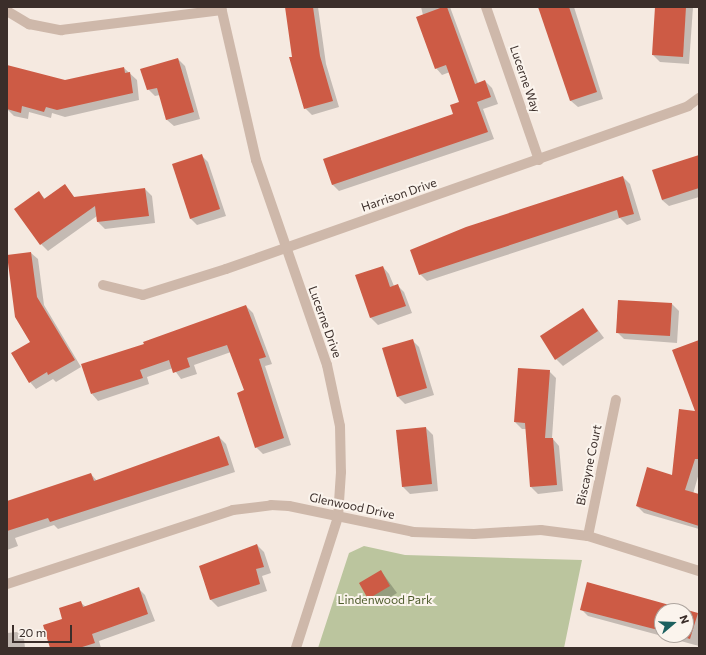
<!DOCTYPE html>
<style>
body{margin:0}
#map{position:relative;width:706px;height:655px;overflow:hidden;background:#f5e9e0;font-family:Commissioner,sans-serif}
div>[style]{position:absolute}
.green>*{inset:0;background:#bbc59e}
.shadow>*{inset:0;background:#0003}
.building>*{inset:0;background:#cd5b45}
.street>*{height:10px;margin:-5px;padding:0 5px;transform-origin:5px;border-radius:5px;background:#ceb8aa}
span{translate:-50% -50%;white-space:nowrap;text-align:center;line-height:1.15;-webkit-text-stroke:4px #fbf4ed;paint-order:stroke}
.street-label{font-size:12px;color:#3b2e2a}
.park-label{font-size:12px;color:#4e5c2c}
.frame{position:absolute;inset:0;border:8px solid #3b2e2a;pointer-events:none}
.north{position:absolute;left:654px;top:603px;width:40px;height:40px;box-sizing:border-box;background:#fbf4ed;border:1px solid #aea59f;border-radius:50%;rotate:71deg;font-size:11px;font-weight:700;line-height:16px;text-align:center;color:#3b2e2a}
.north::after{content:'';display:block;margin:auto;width:14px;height:18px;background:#1c605f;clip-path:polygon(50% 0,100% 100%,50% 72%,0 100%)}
.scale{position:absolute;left:12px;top:625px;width:60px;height:18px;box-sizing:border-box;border:2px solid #3b2e2a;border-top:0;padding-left:5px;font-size:12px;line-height:14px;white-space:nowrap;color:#3b2e2a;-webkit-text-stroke:3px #fbf4ed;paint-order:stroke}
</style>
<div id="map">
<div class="green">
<div style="clip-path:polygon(364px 546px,405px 555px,582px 560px,564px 648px,318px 648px,349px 553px)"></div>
</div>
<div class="shadow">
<div style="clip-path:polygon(286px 7px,318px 7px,326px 64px,339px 107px,312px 115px,305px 108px,293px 57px)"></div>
<div style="clip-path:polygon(421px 7px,450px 7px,478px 83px,485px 81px,492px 88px,498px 104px,483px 109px,494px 139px,339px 191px,332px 184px,454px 114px,460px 102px,450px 72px,442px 75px,436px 68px)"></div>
<div style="clip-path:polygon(540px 7px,574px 7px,603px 99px,578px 107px,571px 101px)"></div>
<div style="clip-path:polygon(656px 7px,693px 7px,689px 64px,660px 62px,653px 55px)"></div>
<div style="clip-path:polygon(178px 59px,185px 66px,200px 119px,174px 126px,167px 120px,160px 95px,155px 96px,148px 89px)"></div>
<div style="clip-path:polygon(7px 66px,65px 81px,124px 68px,137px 80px,139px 100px,65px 117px,52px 113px,51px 118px,29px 112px,28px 119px,14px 116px,7px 109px)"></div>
<div style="clip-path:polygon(202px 156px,208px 162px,226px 216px,197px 225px,190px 218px)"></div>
<div style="clip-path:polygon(699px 156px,699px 197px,669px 206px,662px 200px)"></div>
<div style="clip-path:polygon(623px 177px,630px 184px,641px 220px,627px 225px,620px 218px,427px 281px,420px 274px)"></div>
<div style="clip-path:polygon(65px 185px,75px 198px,145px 189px,152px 196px,155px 223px,105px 229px,98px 222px,97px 216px,48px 251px,41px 244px,39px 192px,45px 199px)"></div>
<div style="clip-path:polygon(31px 253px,38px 259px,44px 305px,81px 367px,56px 382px,53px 379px,36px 389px,30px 382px)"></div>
<div style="clip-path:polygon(383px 267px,389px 274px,394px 286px,397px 285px,404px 292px,412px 313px,378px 325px,371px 318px,356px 276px)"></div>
<div style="clip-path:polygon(672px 304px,679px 311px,677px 343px,624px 339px,617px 332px)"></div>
<div style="clip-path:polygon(246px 306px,253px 313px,272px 364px,265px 366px,291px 445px,263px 454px,256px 447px,245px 391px,231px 352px,194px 365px,197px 374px,181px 379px,173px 368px,147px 377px,149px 384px,98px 401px,92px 394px,145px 345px)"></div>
<div style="clip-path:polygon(583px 310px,604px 338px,563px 366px,556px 359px)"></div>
<div style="clip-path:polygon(412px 340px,419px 347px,434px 395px,405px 404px,398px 397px,383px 349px)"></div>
<div style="clip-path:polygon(699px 344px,699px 473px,693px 494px,699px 496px,699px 529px,644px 513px,637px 506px,673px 476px,697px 412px)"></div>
<div style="clip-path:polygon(549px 371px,556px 378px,552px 438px,559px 446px,563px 491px,538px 494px,531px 487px,526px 429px,522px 429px,515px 422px)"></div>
<div style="clip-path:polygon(426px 428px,433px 435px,438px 491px,410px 494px,403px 487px)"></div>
<div style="clip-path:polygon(219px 437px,226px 444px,235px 472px,58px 529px,54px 525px,15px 538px,18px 546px,7px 550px,7px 502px,91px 474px,97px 481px)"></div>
<div style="clip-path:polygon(257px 545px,264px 552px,271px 573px,262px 576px,267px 591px,218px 607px,211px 600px,200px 567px)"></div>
<div style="clip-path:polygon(381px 571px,397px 593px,376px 606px,360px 584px)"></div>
<div style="clip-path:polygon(evenodd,588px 583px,699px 614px,699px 646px,588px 616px,581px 609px,588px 583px,662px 611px,686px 611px,686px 635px,662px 635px,662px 611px)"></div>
<div style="clip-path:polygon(138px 588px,145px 595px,155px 621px,99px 641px,101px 648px,51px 648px,64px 620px,80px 602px,86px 607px)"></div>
<div style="clip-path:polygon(17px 632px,24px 639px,25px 648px,7px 648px,7px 633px)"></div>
</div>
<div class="building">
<div style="clip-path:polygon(285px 7px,313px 7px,320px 56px,333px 101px,304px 109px,289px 57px,292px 57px)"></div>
<div style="clip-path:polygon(443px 7px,447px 7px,475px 84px,485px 80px,491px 97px,477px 102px,488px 132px,332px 185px,323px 159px,453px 114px,450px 105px,459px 102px,446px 65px,435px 69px,416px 17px)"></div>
<div style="clip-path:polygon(538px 7px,569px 7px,597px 92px,570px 101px)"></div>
<div style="clip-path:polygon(655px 7px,686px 7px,683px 57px,652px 55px)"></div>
<div style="clip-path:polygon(178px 58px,194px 112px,166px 120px,157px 88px,147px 90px,140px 69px)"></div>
<div style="clip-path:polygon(7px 65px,65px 80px,124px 67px,125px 73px,130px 72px,133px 93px,57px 110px,46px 107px,44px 112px,22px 106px,21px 113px,7px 109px)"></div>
<div style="clip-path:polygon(202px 154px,220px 209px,190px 219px,172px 164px)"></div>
<div style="clip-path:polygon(699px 155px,699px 188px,662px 200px,652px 170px)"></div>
<div style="clip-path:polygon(623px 176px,634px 214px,619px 218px,617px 210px,419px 275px,410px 250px,466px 227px)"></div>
<div style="clip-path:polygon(65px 184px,74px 197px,145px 188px,149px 216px,97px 222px,95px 206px,40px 245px,14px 209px,39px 191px,44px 199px)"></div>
<div style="clip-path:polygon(31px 252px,37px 297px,75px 360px,48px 375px,47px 372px,29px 383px,11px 353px,30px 342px,15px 317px,7px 255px)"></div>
<div style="clip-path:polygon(383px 266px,390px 287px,398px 284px,406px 306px,370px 318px,355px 275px)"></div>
<div style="clip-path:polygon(618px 300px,672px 303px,670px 336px,616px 333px)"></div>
<div style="clip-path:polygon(246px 305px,266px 357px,259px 359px,284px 438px,255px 448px,237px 393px,244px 390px,227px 345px,187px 358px,190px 367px,173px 373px,169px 360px,140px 370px,143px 378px,91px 394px,81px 364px,144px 344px,143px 342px)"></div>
<div style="clip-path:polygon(583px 308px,598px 331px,555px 360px,540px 336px)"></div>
<div style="clip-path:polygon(413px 339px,427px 388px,397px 397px,382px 348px)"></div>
<div style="clip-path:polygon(699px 340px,699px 459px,695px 459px,685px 490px,699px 494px,699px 526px,636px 506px,647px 467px,672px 475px,679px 409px,695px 411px,672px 350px)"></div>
<div style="clip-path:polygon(518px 368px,550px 370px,545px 438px,553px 438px,557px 485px,530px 487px,525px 423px,514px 422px)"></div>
<div style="clip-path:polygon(426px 427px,432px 484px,402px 487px,396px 430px)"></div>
<div style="clip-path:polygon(219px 436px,229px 465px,50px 522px,48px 518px,7px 531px,7px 501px,91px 473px,94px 481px)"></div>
<div style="clip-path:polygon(257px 544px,264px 567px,256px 569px,260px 584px,210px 600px,199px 566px)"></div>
<div style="clip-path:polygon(381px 570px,390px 586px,368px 599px,359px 583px)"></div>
<div style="clip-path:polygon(587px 582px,698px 613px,690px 639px,677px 635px,686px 635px,686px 611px,662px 611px,662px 631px,580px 610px)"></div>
<div style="clip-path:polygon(139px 587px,148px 614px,92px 634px,95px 643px,79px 648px,50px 648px,43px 625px,62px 619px,59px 608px,81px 601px,83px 607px)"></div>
</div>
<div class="street">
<div style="left:221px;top:7px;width:157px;rotate:77.1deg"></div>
<div style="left:256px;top:160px;width:217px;rotate:70.9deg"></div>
<div style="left:327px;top:365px;width:62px;rotate:78deg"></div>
<div style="left:340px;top:426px;width:46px;rotate:88.8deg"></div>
<div style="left:341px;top:472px;width:45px;rotate:93.8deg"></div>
<div style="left:338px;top:517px;width:138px;rotate:107.8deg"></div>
<div style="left:486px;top:7px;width:162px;rotate:70.9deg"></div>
<div style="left:7px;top:11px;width:26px;rotate:31deg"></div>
<div style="left:29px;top:24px;width:33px;rotate:11deg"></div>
<div style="left:61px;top:30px;width:162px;rotate:-7.1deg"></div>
<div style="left:103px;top:285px;width:41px;rotate:14deg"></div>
<div style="left:143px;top:295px;width:87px;rotate:-17.4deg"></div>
<div style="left:226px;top:269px;width:490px;rotate:-19.4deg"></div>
<div style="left:688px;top:106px;width:14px;rotate:-36deg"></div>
<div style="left:588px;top:536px;width:139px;rotate:-78.4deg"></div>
<div style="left:7px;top:584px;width:238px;rotate:-18.1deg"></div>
<div style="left:233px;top:510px;width:38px;rotate:-7deg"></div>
<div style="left:271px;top:505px;width:18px;rotate:3deg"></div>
<div style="left:289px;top:506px;width:127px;rotate:11.8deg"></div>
<div style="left:413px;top:532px;width:61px;rotate:1.9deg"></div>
<div style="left:474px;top:534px;width:67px;rotate:-3.4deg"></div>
<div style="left:541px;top:530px;width:47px;rotate:7.3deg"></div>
<div style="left:588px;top:536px;width:116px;rotate:17.5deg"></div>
</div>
<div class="street-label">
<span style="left:525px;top:79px;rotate:71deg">Lucerne Way</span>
<span style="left:399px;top:195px;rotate:-19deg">Harrison Drive</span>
<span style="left:325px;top:322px;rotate:70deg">Lucerne Drive</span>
<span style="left:589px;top:465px;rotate:-78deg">Biscayne Court</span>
<span style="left:352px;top:506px;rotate:12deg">Glenwood Drive</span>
</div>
<div class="park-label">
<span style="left:385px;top:600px">Lindenwood Park</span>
</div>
<div class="frame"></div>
<div class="north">N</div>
<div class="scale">20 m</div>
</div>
